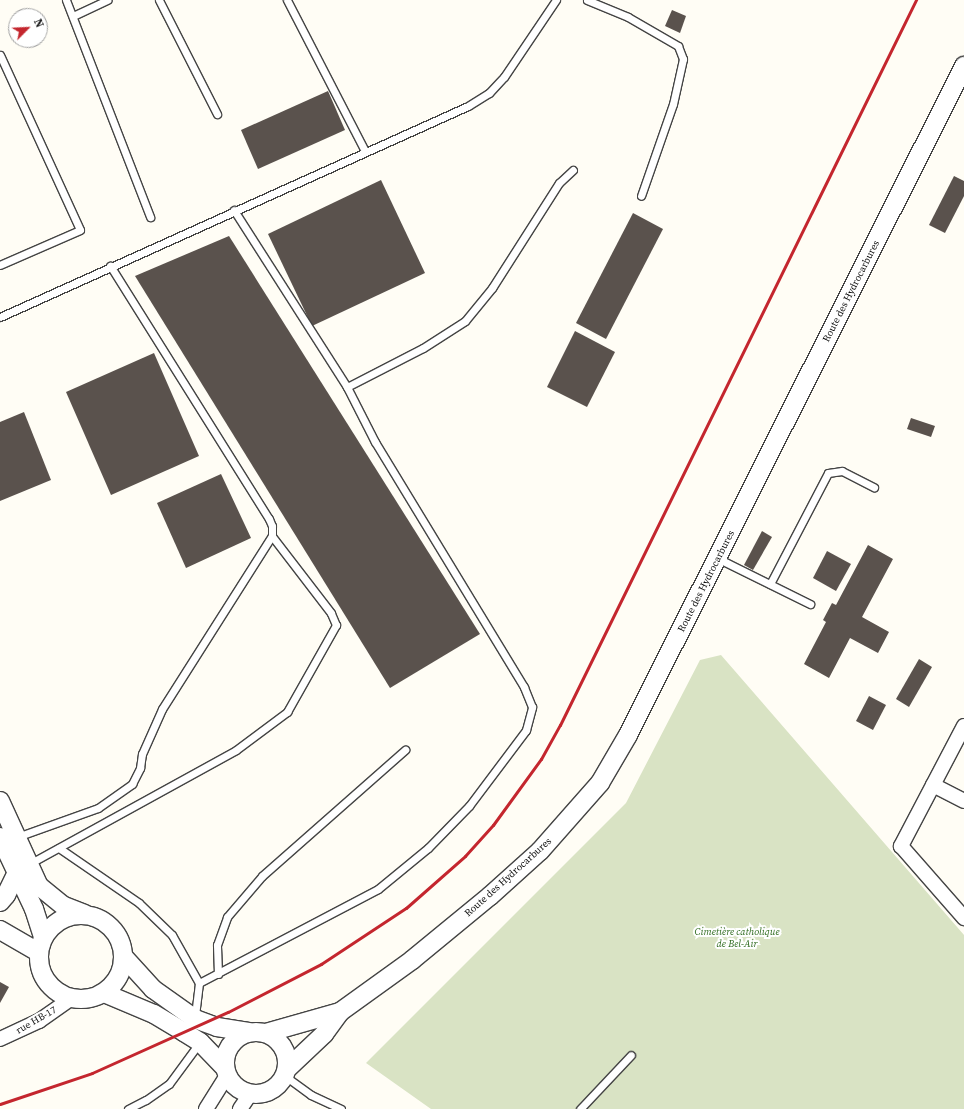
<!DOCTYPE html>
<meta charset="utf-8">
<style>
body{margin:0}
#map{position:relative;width:964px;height:1109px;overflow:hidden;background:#fffdf5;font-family:"Source Serif 4",serif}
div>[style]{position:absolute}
.cemetery>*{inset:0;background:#d9e3c4}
.building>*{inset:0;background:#5a524d}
.roads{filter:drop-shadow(1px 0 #444) drop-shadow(-1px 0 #444) drop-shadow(0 1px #444) drop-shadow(0 -1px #444)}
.service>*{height:7px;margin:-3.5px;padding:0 3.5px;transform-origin:3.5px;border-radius:3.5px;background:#fff}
.minor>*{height:14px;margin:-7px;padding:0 7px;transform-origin:7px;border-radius:7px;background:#fff}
.tertiary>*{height:18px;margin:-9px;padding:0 9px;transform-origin:9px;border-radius:9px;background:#fff}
.tertiary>.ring{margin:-9px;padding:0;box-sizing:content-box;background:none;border:18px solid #fff;border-radius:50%}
.rail>*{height:3px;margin:-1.5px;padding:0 1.5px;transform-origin:1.5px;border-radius:1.5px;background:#c4262e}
span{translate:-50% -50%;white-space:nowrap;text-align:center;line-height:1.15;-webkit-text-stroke:4px #fff;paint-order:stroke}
.street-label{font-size:10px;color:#111}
.park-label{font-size:10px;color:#2f6b1f;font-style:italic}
.north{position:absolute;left:8px;top:8px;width:40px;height:40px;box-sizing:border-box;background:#fff;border:1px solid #a0a0a0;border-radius:50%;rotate:66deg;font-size:11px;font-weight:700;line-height:16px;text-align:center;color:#111}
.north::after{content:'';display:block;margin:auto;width:14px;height:18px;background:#c4262e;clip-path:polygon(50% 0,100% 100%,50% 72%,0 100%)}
</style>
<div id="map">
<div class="cemetery">
<div style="clip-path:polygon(721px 655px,964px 935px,964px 1109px,431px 1109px,366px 1063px,626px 803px,700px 660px)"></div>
</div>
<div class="building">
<div style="clip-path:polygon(672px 10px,686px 16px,680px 33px,665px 26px)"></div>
<div style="clip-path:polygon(328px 91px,345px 130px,258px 169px,241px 130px)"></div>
<div style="clip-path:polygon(954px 176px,964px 181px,964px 196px,945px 233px,929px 225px)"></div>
<div style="clip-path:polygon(381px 180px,425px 273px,312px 326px,268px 234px)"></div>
<div style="clip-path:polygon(633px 213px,663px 229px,606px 339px,576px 323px)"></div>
<div style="clip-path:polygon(229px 236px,480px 634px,390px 688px,135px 276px)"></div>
<div style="clip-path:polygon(575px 331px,615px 352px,587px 407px,547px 387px)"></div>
<div style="clip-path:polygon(154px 353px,199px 456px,111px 495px,66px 392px)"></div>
<div style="clip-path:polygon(24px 412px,51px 480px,0 501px,0 422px)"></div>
<div style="clip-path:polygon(911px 418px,935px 426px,931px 437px,907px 429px)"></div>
<div style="clip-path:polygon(221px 474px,251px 538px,186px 568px,157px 503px)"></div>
<div style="clip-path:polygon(762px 531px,772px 537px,753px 570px,744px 565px)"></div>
<div style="clip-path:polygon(868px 545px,893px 559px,862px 617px,889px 632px,878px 653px,850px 638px,829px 678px,804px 664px,826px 622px,823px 620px,832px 603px,836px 605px)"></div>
<div style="clip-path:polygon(827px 551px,851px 564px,836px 591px,813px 578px)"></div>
<div style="clip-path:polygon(919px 659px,932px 667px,909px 707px,896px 699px)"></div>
<div style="clip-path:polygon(869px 696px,886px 705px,873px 730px,856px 721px)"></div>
<div style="clip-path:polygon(0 982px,9px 987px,0 1003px)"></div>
</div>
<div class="roads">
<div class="service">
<div style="left:66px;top:0;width:233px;rotate:68.8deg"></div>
<div style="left:159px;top:0;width:128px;rotate:63deg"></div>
<div style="left:287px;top:0;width:170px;rotate:62.7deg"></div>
<div style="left:587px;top:0;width:44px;rotate:22.5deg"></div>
<div style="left:628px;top:17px;width:58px;rotate:30.1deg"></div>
<div style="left:678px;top:46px;width:14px;rotate:69deg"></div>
<div style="left:683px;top:59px;width:46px;rotate:102.5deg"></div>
<div style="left:673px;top:104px;width:97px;rotate:109.2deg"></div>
<div style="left:73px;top:16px;width:38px;rotate:-25deg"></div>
<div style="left:0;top:55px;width:192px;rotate:65.4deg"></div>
<div style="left:80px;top:230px;width:87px;rotate:156.4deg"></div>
<div style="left:0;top:317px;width:513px;rotate:-24.27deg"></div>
<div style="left:468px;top:106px;width:25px;rotate:-32deg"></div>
<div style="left:489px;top:93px;width:22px;rotate:-47deg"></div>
<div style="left:504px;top:77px;width:93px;rotate:-56deg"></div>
<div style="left:347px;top:387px;width:85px;rotate:-27.2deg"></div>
<div style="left:423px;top:348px;width:50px;rotate:-32.7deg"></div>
<div style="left:465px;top:321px;width:43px;rotate:-50.7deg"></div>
<div style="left:492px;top:288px;width:125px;rotate:-57.5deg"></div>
<div style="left:559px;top:183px;width:19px;rotate:-43deg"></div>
<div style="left:717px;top:558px;width:104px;rotate:26.3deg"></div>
<div style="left:770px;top:584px;width:125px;rotate:-62.4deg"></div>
<div style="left:828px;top:473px;width:14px;rotate:-8deg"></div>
<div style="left:842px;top:471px;width:36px;rotate:27deg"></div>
<div style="left:17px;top:837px;width:86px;rotate:-19.7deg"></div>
<div style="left:98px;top:808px;width:42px;rotate:-35.2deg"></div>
<div style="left:132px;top:784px;width:18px;rotate:-63deg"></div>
<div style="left:140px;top:768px;width:14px;rotate:-82deg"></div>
<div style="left:142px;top:754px;width:49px;rotate:-66deg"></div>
<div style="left:162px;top:709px;width:205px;rotate:-57.6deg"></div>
<div style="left:272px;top:536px;width:10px;rotate:-90deg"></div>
<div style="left:272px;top:526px;width:8px;rotate:-113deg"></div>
<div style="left:269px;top:519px;width:299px;rotate:-122.1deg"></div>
<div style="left:59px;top:848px;width:97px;rotate:34.5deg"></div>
<div style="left:139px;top:903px;width:46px;rotate:44.1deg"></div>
<div style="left:172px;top:935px;width:55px;rotate:60.6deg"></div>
<div style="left:199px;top:983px;width:33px;rotate:97deg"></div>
<div style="left:29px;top:864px;width:236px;rotate:-28.8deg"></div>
<div style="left:236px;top:750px;width:64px;rotate:-36.7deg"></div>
<div style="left:287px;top:712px;width:100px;rotate:-60.6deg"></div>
<div style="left:336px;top:625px;width:13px;rotate:-113deg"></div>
<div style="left:331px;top:613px;width:97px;rotate:-127.5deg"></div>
<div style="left:218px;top:974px;width:29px;rotate:-92deg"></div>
<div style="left:217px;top:945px;width:30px;rotate:-70deg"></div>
<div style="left:227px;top:917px;width:54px;rotate:-49.5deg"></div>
<div style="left:262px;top:876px;width:191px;rotate:-41.4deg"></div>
<div style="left:199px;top:983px;width:202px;rotate:-27.7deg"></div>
<div style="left:378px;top:889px;width:65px;rotate:-39.4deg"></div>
<div style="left:428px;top:848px;width:59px;rotate:-45.7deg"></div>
<div style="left:469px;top:806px;width:95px;rotate:-53.1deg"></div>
<div style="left:526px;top:730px;width:24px;rotate:-75deg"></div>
<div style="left:532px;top:707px;width:22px;rotate:-112deg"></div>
<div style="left:524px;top:687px;width:287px;rotate:-121.3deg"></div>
<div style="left:375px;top:442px;width:62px;rotate:-117deg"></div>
<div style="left:347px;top:387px;width:210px;rotate:-122.6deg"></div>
<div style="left:285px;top:1076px;width:32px;rotate:36deg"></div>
<div style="left:311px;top:1095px;width:33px;rotate:25deg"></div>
<div style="left:128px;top:1109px;width:20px;rotate:-27deg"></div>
<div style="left:146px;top:1100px;width:28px;rotate:-35deg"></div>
<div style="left:169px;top:1084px;width:52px;rotate:-53.6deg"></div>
<div style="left:580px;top:1109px;width:74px;rotate:-46.6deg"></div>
</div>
<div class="minor">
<div style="left:964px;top:726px;width:136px;rotate:117.7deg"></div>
<div style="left:901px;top:846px;width:96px;rotate:48.8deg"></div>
<div style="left:933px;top:785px;width:35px;rotate:27deg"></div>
<div style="left:0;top:1039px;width:43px;rotate:-24.8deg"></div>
<div style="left:39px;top:1021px;width:39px;rotate:-35deg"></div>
<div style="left:206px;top:1109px;width:39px;rotate:-58deg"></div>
<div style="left:240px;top:1109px;width:18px;rotate:-56deg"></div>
</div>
<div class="tertiary">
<div style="left:0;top:801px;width:94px;rotate:65.4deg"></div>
<div style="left:39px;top:886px;width:32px;rotate:39deg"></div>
<div style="left:64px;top:906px;width:22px;rotate:21deg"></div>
<div style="left:0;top:837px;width:80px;rotate:64.7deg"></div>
<div style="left:34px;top:909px;width:28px;rotate:72deg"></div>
<div style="left:0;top:902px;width:9px;rotate:-49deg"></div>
<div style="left:6px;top:895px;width:25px;rotate:-64deg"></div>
<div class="ring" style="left:39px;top:915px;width:66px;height:66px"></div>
<div style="left:0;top:930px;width:44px;rotate:30.1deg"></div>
<div style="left:123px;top:956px;width:45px;rotate:47.7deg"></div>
<div style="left:153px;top:989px;width:52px;rotate:35.5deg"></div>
<div style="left:195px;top:1019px;width:23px;rotate:20deg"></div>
<div style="left:217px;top:1027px;width:32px;rotate:9deg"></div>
<div style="left:104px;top:993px;width:54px;rotate:22.8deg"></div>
<div style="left:154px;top:1014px;width:35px;rotate:31deg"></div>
<div style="left:184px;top:1032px;width:19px;rotate:32deg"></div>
<div style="left:200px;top:1042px;width:35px;rotate:46deg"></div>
<div class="ring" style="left:225px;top:1032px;width:44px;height:44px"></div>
<div style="left:266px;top:1033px;width:77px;rotate:-15.8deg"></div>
<div style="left:287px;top:1069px;width:51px;rotate:-43.4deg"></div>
<div style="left:324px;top:1034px;width:27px;rotate:-54deg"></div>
<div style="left:340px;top:1012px;width:89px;rotate:-35.8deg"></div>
<div style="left:412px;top:960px;width:101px;rotate:-39.4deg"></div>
<div style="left:490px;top:896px;width:67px;rotate:-42deg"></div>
<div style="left:540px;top:851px;width:91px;rotate:-48.6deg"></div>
<div style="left:600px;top:783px;width:56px;rotate:-59.7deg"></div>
<div style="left:628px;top:735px;width:749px;rotate:-63.33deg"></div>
</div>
</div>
<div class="rail">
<div style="left:0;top:1104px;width:97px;rotate:-18.6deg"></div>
<div style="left:92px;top:1073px;width:149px;rotate:-24.2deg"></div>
<div style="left:228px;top:1012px;width:105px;rotate:-27.3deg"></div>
<div style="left:321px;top:964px;width:102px;rotate:-33.4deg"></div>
<div style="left:406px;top:908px;width:79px;rotate:-41.4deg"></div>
<div style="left:465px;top:856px;width:42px;rotate:-47.9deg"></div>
<div style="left:493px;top:825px;width:82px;rotate:-54deg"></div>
<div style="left:541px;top:759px;width:39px;rotate:-61deg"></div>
<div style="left:560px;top:725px;width:808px;rotate:-63.85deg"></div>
</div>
<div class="street-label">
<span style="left:851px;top:291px;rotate:-63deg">Route des Hydrocarbures</span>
<span style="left:706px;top:581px;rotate:-63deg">Route des Hydrocarbures</span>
<span style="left:508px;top:877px;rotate:-42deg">Route des Hydrocarbures</span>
<span style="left:36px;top:1020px;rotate:-30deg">rue HB-17</span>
</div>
<div class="park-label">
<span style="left:737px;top:937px">Cimetière catholique<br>de Bel-Air</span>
</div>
<div class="north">N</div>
</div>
